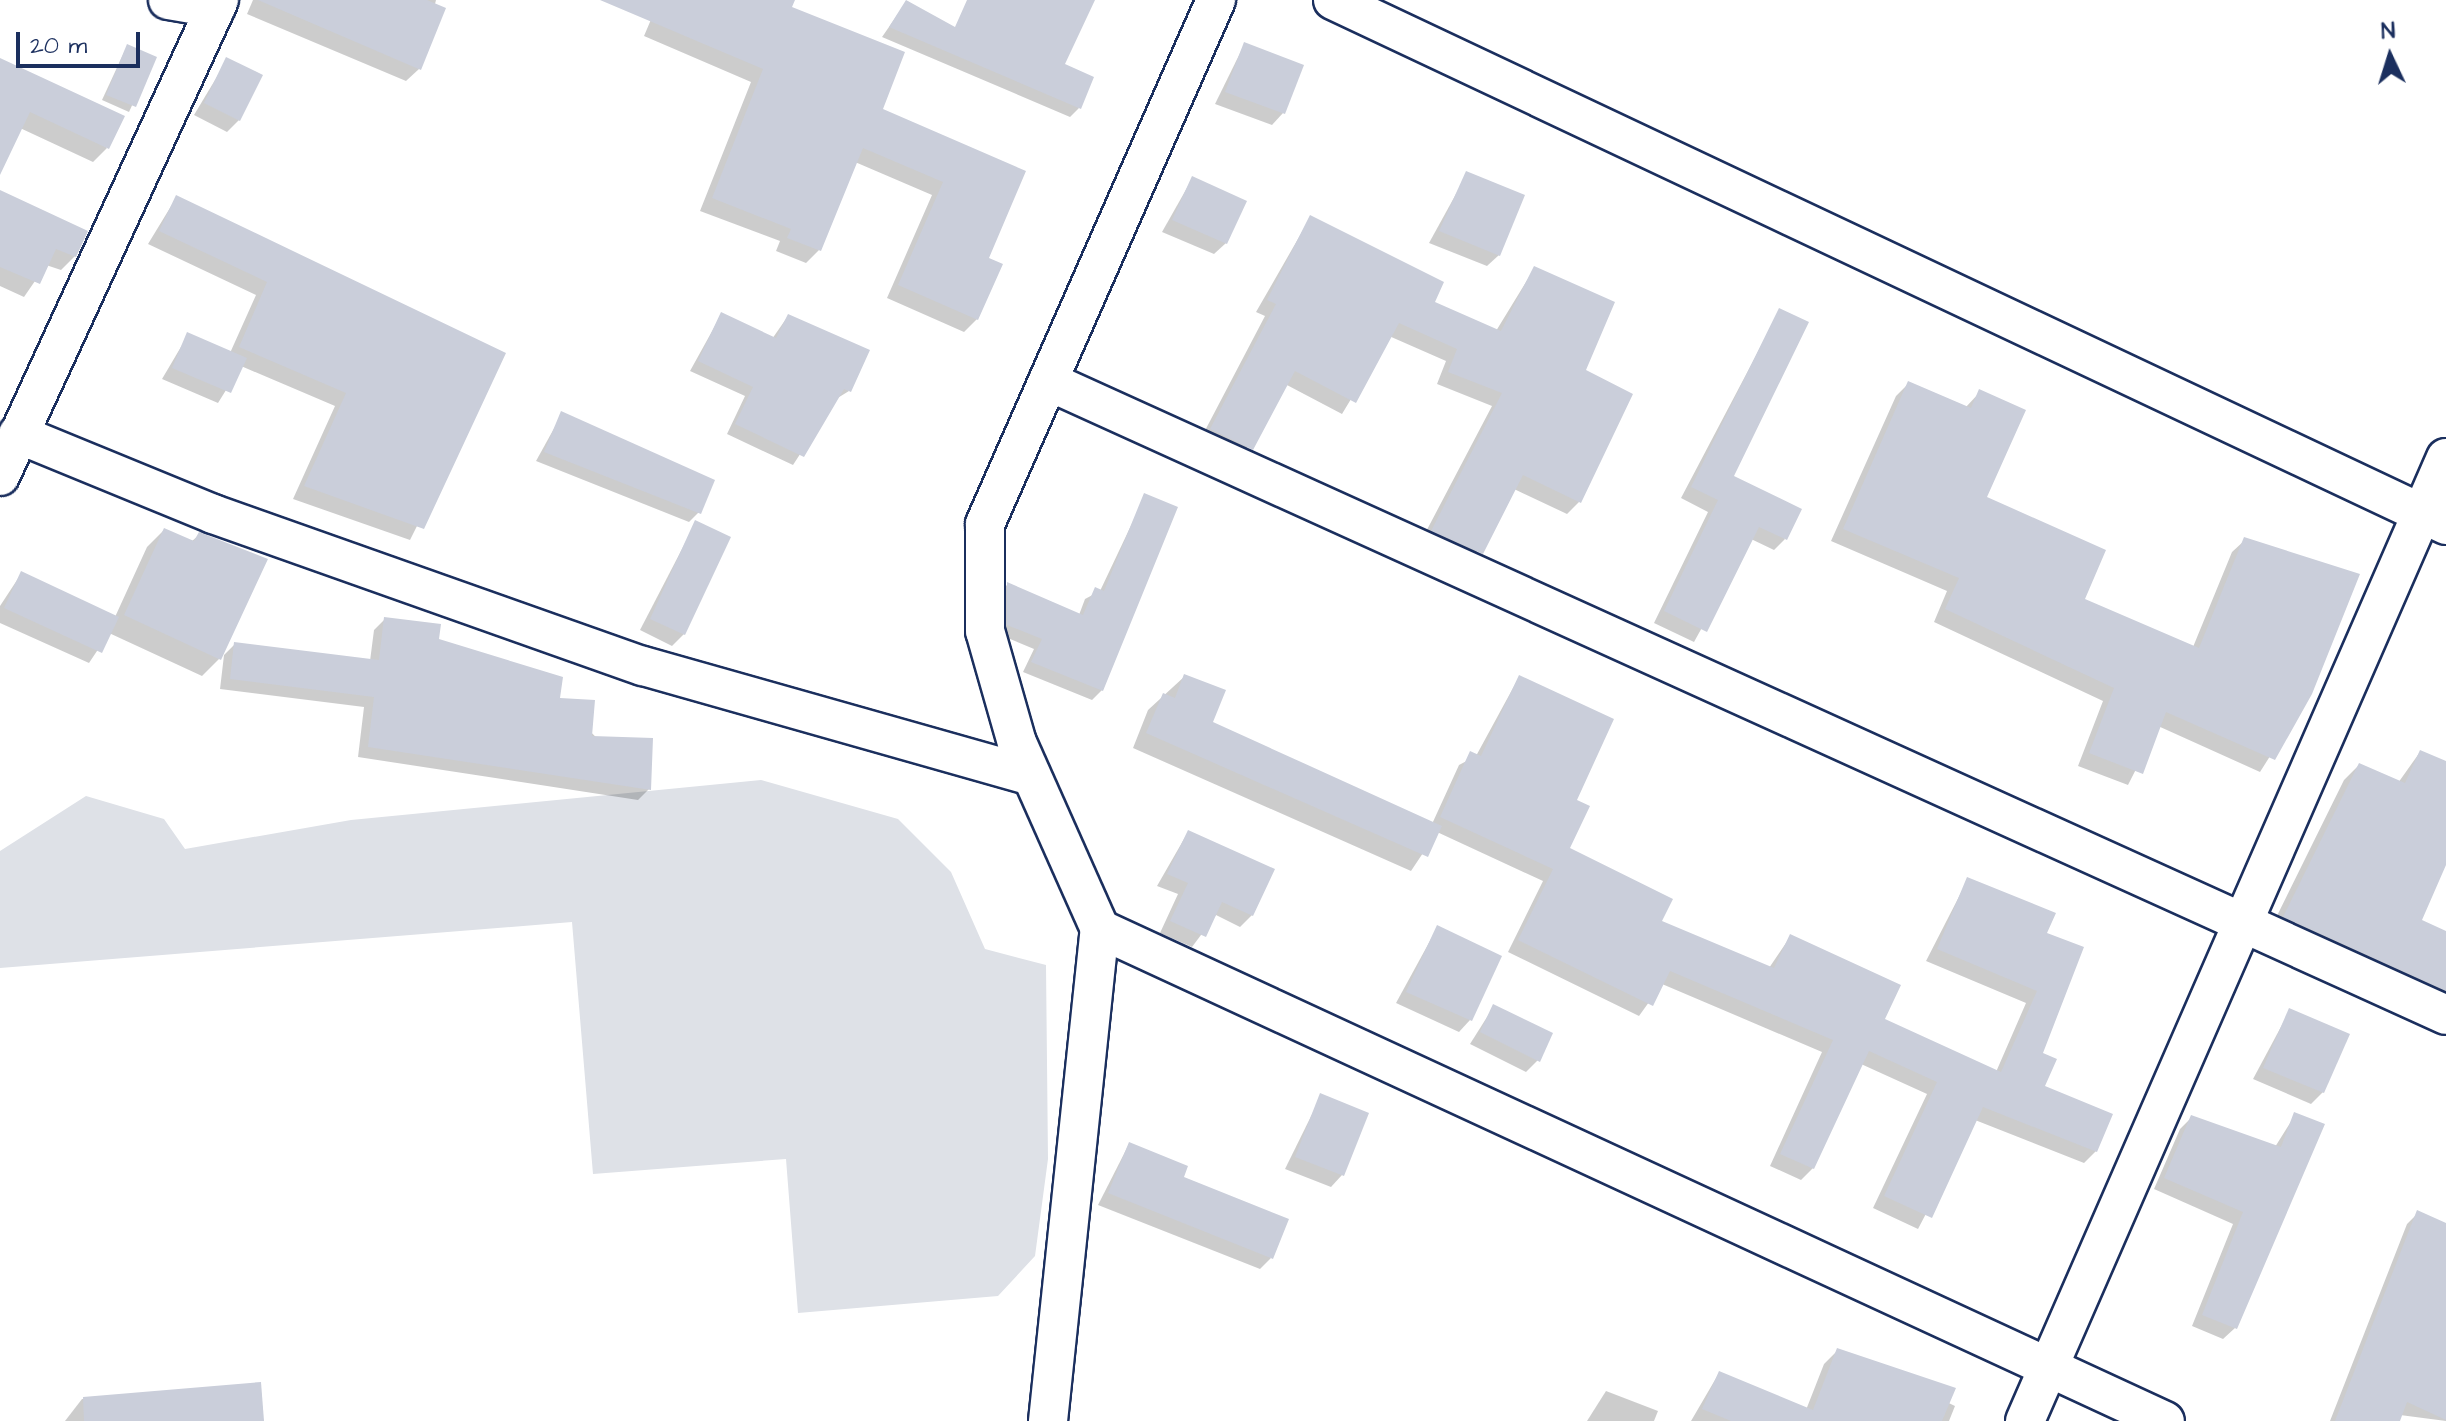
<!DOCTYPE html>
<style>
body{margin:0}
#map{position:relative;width:2446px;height:1421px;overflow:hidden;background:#fff;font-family:"Architects Daughter",sans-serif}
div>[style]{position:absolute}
.green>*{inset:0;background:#dee1e7}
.shadow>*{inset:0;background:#0003}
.building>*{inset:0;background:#caceda}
.roads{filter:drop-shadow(2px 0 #1b2f5e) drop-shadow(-2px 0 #1b2f5e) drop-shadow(0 2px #1b2f5e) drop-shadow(0 -2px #1b2f5e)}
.minor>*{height:38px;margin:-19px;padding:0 19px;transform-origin:19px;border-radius:19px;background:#fff}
span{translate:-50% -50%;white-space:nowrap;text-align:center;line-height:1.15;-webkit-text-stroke:7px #fff;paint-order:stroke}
.north{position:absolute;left:2350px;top:16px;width:80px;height:80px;-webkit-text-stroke:6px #fff;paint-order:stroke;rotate:356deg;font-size:22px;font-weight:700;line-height:32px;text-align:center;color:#1b2f5e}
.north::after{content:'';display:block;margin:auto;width:28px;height:36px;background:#1b2f5e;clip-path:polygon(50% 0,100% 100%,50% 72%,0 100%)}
.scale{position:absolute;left:16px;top:32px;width:124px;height:36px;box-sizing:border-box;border:4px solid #1b2f5e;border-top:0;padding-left:10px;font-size:24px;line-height:28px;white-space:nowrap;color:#1b2f5e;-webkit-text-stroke:6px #fff;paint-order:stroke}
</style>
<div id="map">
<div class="green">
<div style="clip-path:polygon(761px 780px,898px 819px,951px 872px,985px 949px,1046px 965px,1048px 1159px,1035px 1256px,998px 1296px,798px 1313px,786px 1159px,593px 1174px,572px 922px,0 968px,0 851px,86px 796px,164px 819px,185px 849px,351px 820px)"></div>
</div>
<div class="shadow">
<div style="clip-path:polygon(253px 0,436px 0,419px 69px,406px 81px,247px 14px)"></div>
<div style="clip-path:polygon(650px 0,793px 0,789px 8px,880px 111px,1023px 172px,986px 259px,977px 319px,964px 332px,887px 298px,932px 195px,855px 162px,819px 250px,806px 263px,776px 251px,780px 241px,700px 211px,751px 82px,644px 36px,658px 3px)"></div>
<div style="clip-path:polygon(1046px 0,1093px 0,1062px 66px,1079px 108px,1070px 117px,882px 37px,907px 1px,952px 28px)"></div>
<div style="clip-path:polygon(1244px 45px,1283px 113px,1272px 125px,1215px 104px)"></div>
<div style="clip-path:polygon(127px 46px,154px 58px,129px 112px,102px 100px)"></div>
<div style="clip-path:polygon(0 60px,107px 148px,93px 162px,20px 128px,0 170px)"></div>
<div style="clip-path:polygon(227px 60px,239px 120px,227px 132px,194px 115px)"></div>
<div style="clip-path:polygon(1467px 174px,1499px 255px,1487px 266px,1429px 243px)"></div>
<div style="clip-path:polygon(1192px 179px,1226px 243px,1214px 254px,1162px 232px)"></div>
<div style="clip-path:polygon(0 192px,75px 256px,61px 270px,46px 265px,24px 297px,0 286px)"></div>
<div style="clip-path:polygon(176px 198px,503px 354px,410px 540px,293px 499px,335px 406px,241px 366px,218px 403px,162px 379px,188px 335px,230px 353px,256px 295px,148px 244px)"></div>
<div style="clip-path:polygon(1310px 218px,1433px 303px,1496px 331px,1534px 269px,1583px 371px,1579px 502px,1567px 514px,1514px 489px,1469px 565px,1420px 543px,1492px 406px,1437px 384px,1446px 361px,1389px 336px,1342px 414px,1285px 384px,1239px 461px,1199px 442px,1265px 316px,1256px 312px)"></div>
<div style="clip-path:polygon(1780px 310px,1731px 477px,1785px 539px,1774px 550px,1751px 539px,1694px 642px,1654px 623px,1708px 512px,1681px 498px)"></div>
<div style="clip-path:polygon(721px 315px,772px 339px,788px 316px,849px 391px,836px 399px,793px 465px,727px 434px,745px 396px,690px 371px)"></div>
<div style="clip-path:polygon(1908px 384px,1965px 408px,1980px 392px,1984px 498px,2082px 600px,2193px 647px,2232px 552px,2245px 540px,2310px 693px,2260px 772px,2158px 726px,2128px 785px,2078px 766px,2103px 701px,1934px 622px,1947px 591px,1831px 541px,1896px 396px)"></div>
<div style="clip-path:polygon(562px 414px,699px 512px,689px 522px,536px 461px)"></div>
<div style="clip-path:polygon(1145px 496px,1102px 690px,1092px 700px,1023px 672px,1034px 649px,998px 634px,998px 594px,1007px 585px,1079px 615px,1085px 599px,1100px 591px)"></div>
<div style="clip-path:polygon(696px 522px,684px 634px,672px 646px,640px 630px)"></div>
<div style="clip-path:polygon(164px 530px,191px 542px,200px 534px,219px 659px,202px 676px,109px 633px,89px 663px,0 623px,0 606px,21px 574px,115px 617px,147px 547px)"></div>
<div style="clip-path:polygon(385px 619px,558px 700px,649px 789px,638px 800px,358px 757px,364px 707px,220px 689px,224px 655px,235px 644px,370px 661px,374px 630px)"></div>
<div style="clip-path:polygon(1185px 676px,1210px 723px,1432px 824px,1459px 765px,1476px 756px,1519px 677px,1574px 801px,1568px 849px,1660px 922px,1769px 968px,1790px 937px,1883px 1020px,1996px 1072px,2026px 1003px,1926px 961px,1968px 879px,2044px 935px,2042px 1088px,2096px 1151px,2084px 1163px,1975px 1120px,1918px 1229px,1873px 1208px,1927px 1094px,1861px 1064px,1813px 1168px,1801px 1180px,1770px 1166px,1822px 1052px,1662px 984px,1639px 1016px,1508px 952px,1543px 881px,1437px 832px,1411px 871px,1133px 748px,1148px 710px)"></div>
<div style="clip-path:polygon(2420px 752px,2446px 763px,2446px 857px,2419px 921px,2446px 933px,2446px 1015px,2269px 932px,2344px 780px,2359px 765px,2398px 783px)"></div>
<div style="clip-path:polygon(1188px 832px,1252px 915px,1240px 927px,1216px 915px,1192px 947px,1160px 933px,1178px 894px,1157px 886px)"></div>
<div style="clip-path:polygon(1437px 928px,1470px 1020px,1459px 1032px,1396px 1003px)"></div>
<div style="clip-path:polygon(1494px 1006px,1538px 1060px,1526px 1072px,1470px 1044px)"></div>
<div style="clip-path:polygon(2290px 1010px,2323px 1092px,2311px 1104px,2253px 1079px)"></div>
<div style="clip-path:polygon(1321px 1096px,1342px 1175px,1331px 1187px,1285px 1169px)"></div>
<div style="clip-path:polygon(2295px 1115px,2235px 1328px,2223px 1339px,2192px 1326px,2233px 1224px,2154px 1189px,2180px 1129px,2192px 1117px,2275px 1147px)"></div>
<div style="clip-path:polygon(1129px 1144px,1181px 1178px,1271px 1258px,1260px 1269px,1098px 1205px)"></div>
<div style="clip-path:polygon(2418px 1213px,2446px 1225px,2446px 1421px,2400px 1415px,2398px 1421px,2330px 1421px,2407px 1224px)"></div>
<div style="clip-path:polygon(1838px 1350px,1955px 1406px,1949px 1421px,1691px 1421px,1719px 1373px,1806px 1410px,1824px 1364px)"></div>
<div style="clip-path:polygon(259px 1384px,262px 1421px,65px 1421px,82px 1399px)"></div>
<div style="clip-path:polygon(1606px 1391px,1658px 1411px,1654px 1421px,1587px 1421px)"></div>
</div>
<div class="building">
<div style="clip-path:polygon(258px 0,427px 0,446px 8px,421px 70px)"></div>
<div style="clip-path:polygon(600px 0,795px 0,792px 7px,905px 52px,883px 109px,1026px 171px,989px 258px,1003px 264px,978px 320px,898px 285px,943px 182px,863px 148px,821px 251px,787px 238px,791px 229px,712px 198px,763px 69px)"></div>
<div style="clip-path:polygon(906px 0,955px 27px,967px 0,1095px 0,1065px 64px,1094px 77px,1081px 109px,889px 27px)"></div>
<div style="clip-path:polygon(1244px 42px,1304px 65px,1285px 114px,1225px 92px)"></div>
<div style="clip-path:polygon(127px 44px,157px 57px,136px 107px,106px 95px)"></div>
<div style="clip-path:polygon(226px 57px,263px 75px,240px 121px,204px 103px)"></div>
<div style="clip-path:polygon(0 58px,125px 116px,109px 149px,30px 112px,0 175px)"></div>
<div style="clip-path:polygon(1466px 171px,1525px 195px,1500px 256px,1439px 231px)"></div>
<div style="clip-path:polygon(1192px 176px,1247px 201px,1227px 244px,1172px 220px)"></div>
<div style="clip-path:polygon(0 190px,88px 231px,76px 257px,56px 249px,40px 284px,0 267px)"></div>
<div style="clip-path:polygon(176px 195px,506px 353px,424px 529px,304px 486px,346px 393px,239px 347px,267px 282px,159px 231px)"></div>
<div style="clip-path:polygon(1310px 215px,1444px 282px,1435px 302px,1501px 331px,1534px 266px,1615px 302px,1586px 370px,1633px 394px,1581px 503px,1523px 475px,1483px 554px,1431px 531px,1502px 393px,1448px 372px,1457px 349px,1399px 323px,1356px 403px,1295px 371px,1253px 450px,1210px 429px,1276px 304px,1267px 300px)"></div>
<div style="clip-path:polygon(1779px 308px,1809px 322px,1734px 476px,1802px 509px,1787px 540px,1759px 527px,1707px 632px,1664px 611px,1718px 500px,1691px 487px)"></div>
<div style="clip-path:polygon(721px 312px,776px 338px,788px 314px,870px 350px,851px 392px,844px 389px,804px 457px,735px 424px,753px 387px,698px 361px)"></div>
<div style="clip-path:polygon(187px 332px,247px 358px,231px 393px,172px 368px)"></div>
<div style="clip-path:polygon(1908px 381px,1971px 408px,1979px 389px,2026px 410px,1987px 497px,2106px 550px,2085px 599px,2199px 648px,2244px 537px,2360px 574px,2312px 694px,2275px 760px,2166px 712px,2143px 774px,2089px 753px,2114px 688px,1945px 609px,1959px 578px,1843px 529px)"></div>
<div style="clip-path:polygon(561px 411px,715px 480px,701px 514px,544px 452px)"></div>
<div style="clip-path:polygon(1144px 493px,1178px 507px,1103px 691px,1031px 662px,1042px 639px,1007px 625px,1007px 582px,1083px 615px,1095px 587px,1104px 591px)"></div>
<div style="clip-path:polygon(695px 520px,731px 537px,685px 635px,650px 619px)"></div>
<div style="clip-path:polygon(164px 528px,194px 541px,199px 532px,268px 559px,221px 660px,124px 615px)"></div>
<div style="clip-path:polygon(21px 571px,119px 617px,102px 653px,4px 608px)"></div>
<div style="clip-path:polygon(384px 617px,441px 624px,439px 639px,563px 677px,560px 698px,595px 700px,592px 736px,653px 738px,651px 790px,368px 747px,374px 697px,230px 679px,234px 642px,379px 660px)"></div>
<div style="clip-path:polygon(1184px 674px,1226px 690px,1213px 722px,1442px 826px,1428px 857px,1146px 733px,1163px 693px,1175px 698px)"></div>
<div style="clip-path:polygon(1519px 675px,1614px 719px,1577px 800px,1590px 806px,1570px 848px,1673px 899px,1662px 921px,1774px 968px,1790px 934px,1901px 985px,1885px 1019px,2001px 1072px,2037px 991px,1937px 949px,1967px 877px,2056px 913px,2047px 933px,2084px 947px,2043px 1053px,2057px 1059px,2045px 1086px,2113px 1114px,2097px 1152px,1983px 1107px,1932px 1218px,1884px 1196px,1937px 1082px,1869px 1051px,1814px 1169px,1780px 1154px,1833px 1040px,1670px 971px,1653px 1006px,1518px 940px,1553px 869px,1440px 817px,1470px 751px,1481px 756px)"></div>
<div style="clip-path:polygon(2420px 750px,2446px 761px,2446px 865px,2422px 920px,2446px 931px,2446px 991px,2283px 917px,2359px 763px,2405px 783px)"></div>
<div style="clip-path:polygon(1188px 830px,1275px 869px,1253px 916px,1222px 902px,1206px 937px,1170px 921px,1188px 883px,1167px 874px)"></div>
<div style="clip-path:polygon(1437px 925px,1502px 956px,1472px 1021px,1406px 992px)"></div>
<div style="clip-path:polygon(1493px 1004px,1553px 1033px,1540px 1062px,1480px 1032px)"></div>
<div style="clip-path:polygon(2289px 1008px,2350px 1034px,2324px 1093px,2263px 1068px)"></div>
<div style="clip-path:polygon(1320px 1093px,1369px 1113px,1344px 1176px,1295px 1157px)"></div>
<div style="clip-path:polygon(2294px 1112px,2325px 1124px,2237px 1329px,2202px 1315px,2243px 1212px,2164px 1178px,2191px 1115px,2281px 1147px)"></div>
<div style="clip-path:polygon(1129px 1142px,1188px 1166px,1184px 1177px,1289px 1219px,1273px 1259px,1108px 1193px)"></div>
<div style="clip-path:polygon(2417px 1210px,2446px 1223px,2446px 1420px,2407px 1402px,2400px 1421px,2335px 1421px)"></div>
<div style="clip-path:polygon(1837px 1348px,1956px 1388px,1942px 1421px,1731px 1421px,1702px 1409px,1719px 1371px,1813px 1410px)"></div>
<div style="clip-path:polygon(261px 1382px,264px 1421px,84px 1421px,83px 1397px)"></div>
</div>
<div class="roads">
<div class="minor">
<div style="left:168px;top:0;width:48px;rotate:9.7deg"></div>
<div style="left:1333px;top:0;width:1231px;rotate:25.25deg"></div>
<div style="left:1048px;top:381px;width:1535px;rotate:24.39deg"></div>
<div style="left:18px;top:434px;width:211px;rotate:22.3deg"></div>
<div style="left:213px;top:514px;width:456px;rotate:19.5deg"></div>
<div style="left:643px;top:666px;width:403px;rotate:15.8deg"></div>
<div style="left:0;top:476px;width:524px;rotate:-65.29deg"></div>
<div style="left:1100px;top:929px;width:1173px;rotate:24.8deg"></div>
<div style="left:1048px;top:1421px;width:495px;rotate:-84deg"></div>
<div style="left:1100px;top:929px;width:204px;rotate:-114deg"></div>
<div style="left:1017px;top:743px;width:116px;rotate:-105.9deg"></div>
<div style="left:985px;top:631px;width:107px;rotate:-90deg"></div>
<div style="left:985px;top:524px;width:573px;rotate:-66.21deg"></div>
<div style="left:2025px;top:1421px;width:1051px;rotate:-66.39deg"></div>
</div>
</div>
<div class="north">N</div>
<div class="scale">20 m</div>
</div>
